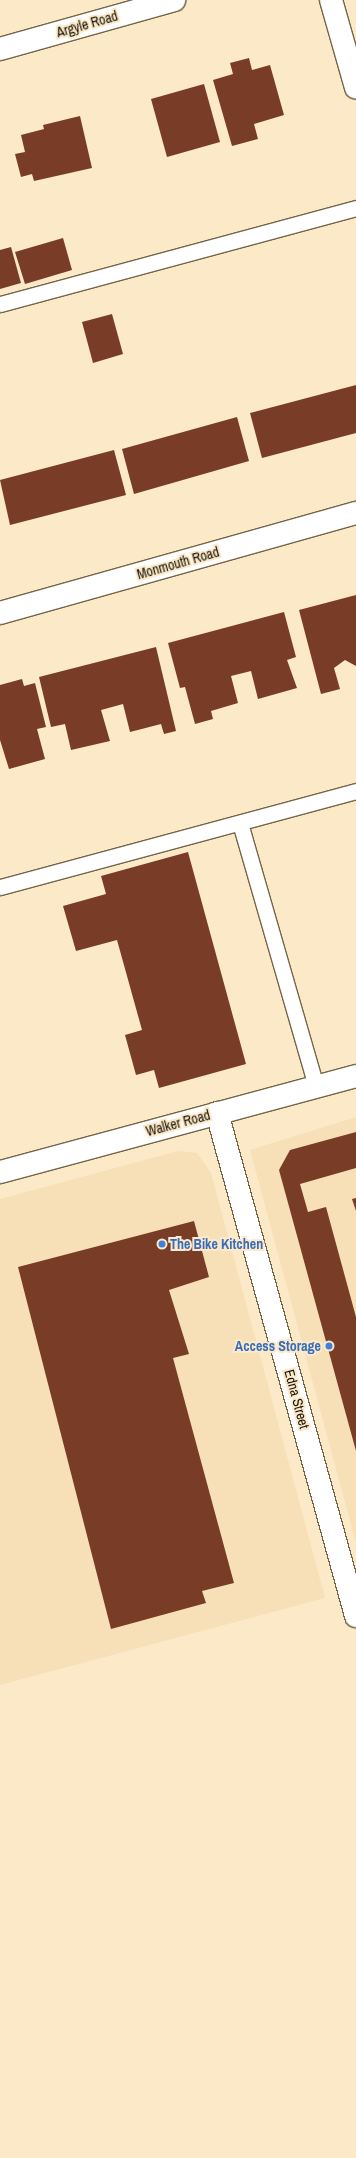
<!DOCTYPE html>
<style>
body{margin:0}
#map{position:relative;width:356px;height:2158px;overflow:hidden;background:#fbe9c8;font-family:"Archivo Narrow",sans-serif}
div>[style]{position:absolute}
.built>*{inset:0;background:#f7e0b8}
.building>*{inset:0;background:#793c26}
.roads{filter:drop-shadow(1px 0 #756548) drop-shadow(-1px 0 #756548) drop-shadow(0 1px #756548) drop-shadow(0 -1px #756548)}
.service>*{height:15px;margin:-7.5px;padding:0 7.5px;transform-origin:7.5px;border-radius:7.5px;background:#fff}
.minor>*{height:22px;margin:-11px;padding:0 11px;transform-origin:11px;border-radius:11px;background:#fff}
.secondary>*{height:22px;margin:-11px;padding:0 11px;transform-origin:11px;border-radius:11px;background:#fff}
.dots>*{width:11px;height:11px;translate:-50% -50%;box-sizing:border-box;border:2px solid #fbe9c8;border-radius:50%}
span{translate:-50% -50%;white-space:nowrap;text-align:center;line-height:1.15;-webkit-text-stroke:4px #fbe9c8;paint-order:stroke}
.street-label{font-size:14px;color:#181207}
.shop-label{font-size:14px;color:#366cbe;font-weight:700}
.left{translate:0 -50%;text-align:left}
.right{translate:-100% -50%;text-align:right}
</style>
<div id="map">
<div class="built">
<div style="clip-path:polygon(356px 1117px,356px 1543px,250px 1150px)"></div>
<div style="clip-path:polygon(178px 1151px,197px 1153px,211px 1173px,325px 1598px,0 1685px,0 1199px)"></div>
</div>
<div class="building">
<div style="clip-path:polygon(249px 58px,252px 70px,270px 65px,284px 115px,254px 124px,258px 139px,232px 146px,213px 80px,233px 74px,230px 63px)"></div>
<div style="clip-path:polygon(204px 84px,220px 142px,167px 157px,151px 99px)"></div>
<div style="clip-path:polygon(80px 116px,92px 168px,34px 181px,32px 174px,21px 177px,15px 154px,25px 152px,21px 135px,44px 129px,43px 125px)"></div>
<div style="clip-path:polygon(63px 238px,72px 270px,25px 284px,15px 252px)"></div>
<div style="clip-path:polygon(11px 247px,21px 283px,0 289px,0 250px)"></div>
<div style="clip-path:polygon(112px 314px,123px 354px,93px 363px,82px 322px)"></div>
<div style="clip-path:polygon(356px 385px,356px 433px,262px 458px,250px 413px)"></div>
<div style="clip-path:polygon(237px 417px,249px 461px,134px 494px,122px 449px)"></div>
<div style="clip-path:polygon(114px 450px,126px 495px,10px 525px,0 480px)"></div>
<div style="clip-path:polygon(356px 595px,356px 666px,345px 660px,334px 668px,340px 689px,321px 694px,299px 610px)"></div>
<div style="clip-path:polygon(284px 612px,296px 657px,287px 660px,297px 688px,258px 699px,251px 671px,231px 676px,238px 703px,211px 711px,213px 719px,195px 724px,185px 687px,180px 688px,168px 643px)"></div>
<div style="clip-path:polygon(156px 647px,176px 731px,164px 734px,161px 724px,130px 732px,123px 704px,101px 710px,110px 741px,71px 750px,65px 724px,51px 727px,39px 677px)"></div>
<div style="clip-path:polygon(22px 679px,24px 686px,35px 683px,46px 727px,37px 729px,45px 759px,9px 769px,0 740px,0 685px)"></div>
<div style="clip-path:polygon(188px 852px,246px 1064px,159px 1088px,154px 1070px,136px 1075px,125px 1035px,142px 1030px,117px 940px,76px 951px,63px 906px,106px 894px,101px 876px)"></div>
<div style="clip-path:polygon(356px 1132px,356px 1168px,300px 1184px,308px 1212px,326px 1207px,356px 1317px,356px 1451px,279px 1170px,290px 1150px)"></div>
<div style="clip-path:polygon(356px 1198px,356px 1211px,352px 1199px)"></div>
<div style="clip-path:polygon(194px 1221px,209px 1277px,169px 1290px,189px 1354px,173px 1358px,234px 1583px,202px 1591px,206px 1603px,111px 1629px,18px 1267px)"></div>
</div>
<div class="roads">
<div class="service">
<div style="left:0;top:304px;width:369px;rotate:-15.1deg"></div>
<div style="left:240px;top:823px;width:274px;rotate:73.9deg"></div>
<div style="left:0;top:887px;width:369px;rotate:-15.1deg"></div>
</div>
<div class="minor">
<div style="left:331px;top:0;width:91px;rotate:74.1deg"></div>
<div style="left:0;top:49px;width:181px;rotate:-15.7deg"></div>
<div style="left:0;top:613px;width:370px;rotate:-15.7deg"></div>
<div style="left:217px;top:1113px;width:522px;rotate:74.55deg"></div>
</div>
<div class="secondary">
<div style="left:0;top:1172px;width:369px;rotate:-15.1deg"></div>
</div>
</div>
<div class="dots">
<div style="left:162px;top:1244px;background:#3f7fe0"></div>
<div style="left:329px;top:1346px;background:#3f7fe0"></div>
</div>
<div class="street-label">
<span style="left:87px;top:24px;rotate:-16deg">Argyle Road</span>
<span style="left:178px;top:563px;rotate:-16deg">Monmouth Road</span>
<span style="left:178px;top:1123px;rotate:-15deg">Walker Road</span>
<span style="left:297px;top:1399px;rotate:75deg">Edna Street</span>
</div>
<div class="shop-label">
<span class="left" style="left:170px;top:1244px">The Bike Kitchen</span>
<span class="right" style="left:321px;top:1346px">Access Storage</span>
</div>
</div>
